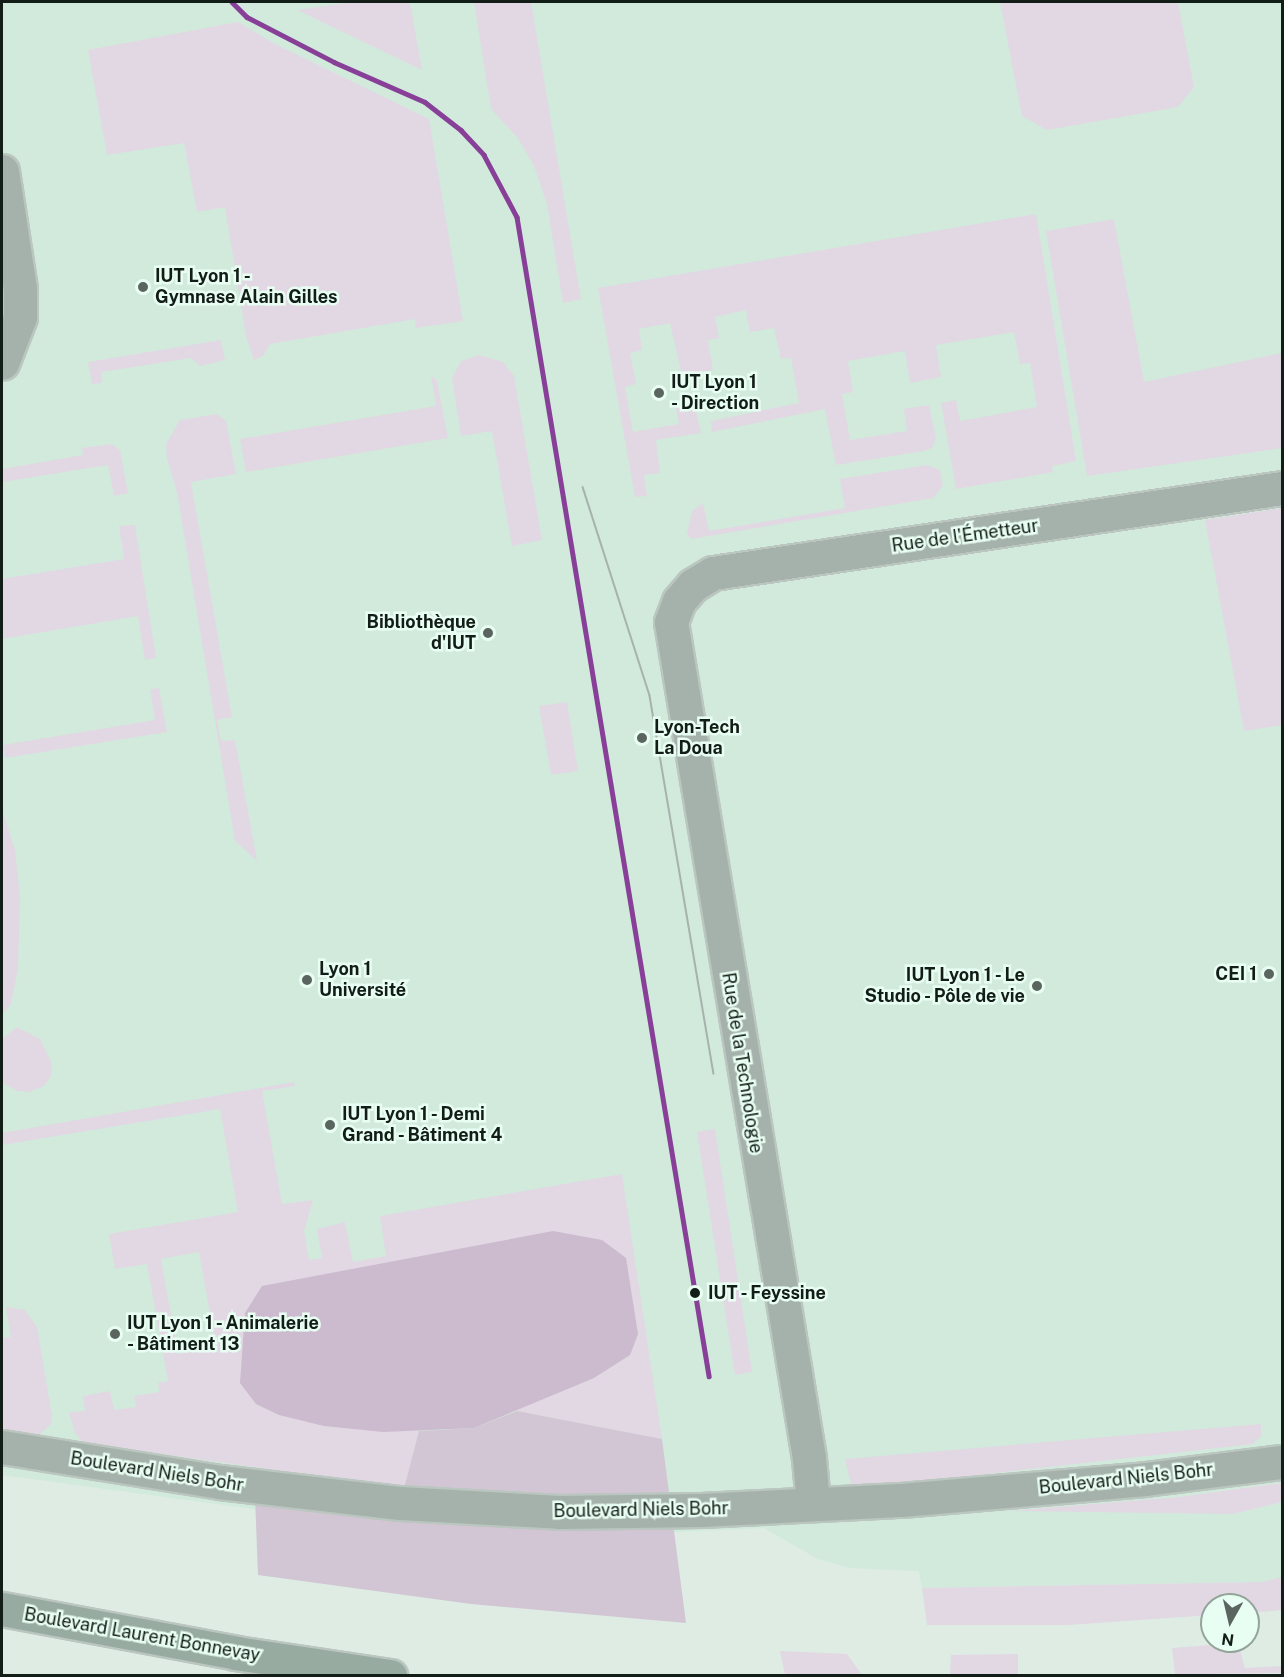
<!DOCTYPE html>
<meta charset="utf-8">
<style>
body{margin:0}
#map{position:relative;width:1284px;height:1677px;overflow:hidden;background:#deece4;font-family:"Public Sans",sans-serif}
div>[style]{position:absolute}
.built>*{inset:0;background:#d1eadc}
.green>*{inset:0;background:#e1d8e3}
.forest>*{inset:0;background:#d2c6d4}
.water>*{inset:0;background:#ccbace}
.roads{filter:drop-shadow(2px 0 #bac6bf) drop-shadow(-2px 0 #bac6bf) drop-shadow(0 2px #bac6bf) drop-shadow(0 -2px #bac6bf)}
.street>*{height:33px;margin:-16.5px;padding:0 16.5px;transform-origin:16.5px;border-radius:16.5px;background:#a5b2ab}
.primary>*{height:33px;margin:-16.5px;padding:0 16.5px;transform-origin:16.5px;border-radius:16.5px;background:#98aba1}
.tram>*{height:1.5px;margin:-0.75px;padding:0 0.75px;transform-origin:0.75px;border-radius:0.75px;background:#a7b2ac}
.tram-1>*{height:4.5px;margin:-2.25px;padding:0 2.25px;transform-origin:2.25px;border-radius:2.25px;background:#873f98}
.dots>*{width:16px;height:16px;translate:-50% -50%;box-sizing:border-box;border:3px solid #e9fef2;border-radius:50%}
span{translate:-50% -50%;white-space:nowrap;text-align:center;line-height:1.15;-webkit-text-stroke:5px #e9fef2;paint-order:stroke}
.poi-label{font-size:18px;color:#131d17;font-weight:700}
.left{translate:0 -50%;text-align:left}
.right{translate:-100% -50%;text-align:right}
.street-label{font-size:18px;color:#131d17}
.stop-label{font-size:18px;color:#131d17;font-weight:700}
.frame{position:absolute;inset:0;border:3px solid #131d17;pointer-events:none}
.north{position:absolute;left:1200px;top:1593px;width:60px;height:60px;box-sizing:border-box;background:#e9fef2;border:2px solid #93a49a;border-radius:50%;rotate:188deg;font-size:16px;font-weight:700;line-height:24px;text-align:center;color:#131d17}
.north::after{content:'';display:block;margin:auto;width:21px;height:27px;background:#5a655f;clip-path:polygon(50% 0,100% 100%,50% 72%,0 100%)}
</style>
<div id="map">
<div class="built">
<div style="clip-path:polygon(2px 2px,1282px 2px,1282px 1483px,1179px 1497px,1233px 1514px,1282px 1502px,1282px 1577px,1262px 1582px,922px 1588px,919px 1571px,850px 1568px,818px 1559px,764px 1528px,527px 1539px,403px 1529px,2px 1475px)"></div>
</div>
<div class="green">
<div style="clip-path:polygon(352px 2px,410px 2px,422px 70px,297px 10px)"></div>
<div style="clip-path:polygon(474px 2px,531px 2px,581px 299px,563px 303px,547px 204px,534px 166px,517px 137px,491px 109px)"></div>
<div style="clip-path:polygon(1000px 2px,1178px 2px,1194px 87px,1178px 107px,1047px 130px,1022px 116px)"></div>
<div style="clip-path:polygon(238px 22px,273px 43px,429px 119px,463px 321px,416px 328px,415px 319px,270px 344px,263px 356px,254px 360px,246px 336px,225px 207px,197px 212px,184px 143px,107px 155px,88px 50px)"></div>
<div style="clip-path:polygon(1036px 214px,1076px 461px,1052px 466px,1053px 472px,956px 489px,941px 403px,956px 400px,960px 421px,1037px 407px,1030px 363px,1020px 364px,1014px 332px,936px 345px,941px 377px,925px 380px,910px 383px,905px 351px,848px 361px,853px 392px,842px 394px,850px 440px,907px 431px,904px 409px,929px 405px,936px 439px,932px 448px,924px 451px,836px 465px,825px 409px,712px 432px,711px 421px,799px 403px,791px 358px,781px 359px,774px 328px,750px 332px,746px 310px,715px 317px,719px 338px,708px 340px,713px 370px,689px 375px,682px 376px,670px 323px,639px 329px,642px 350px,630px 353px,636px 384px,625px 387px,633px 432px,679px 424px,675px 402px,693px 399px,701px 433px,656px 440px,660px 473px,644px 475px,647px 496px,635px 497px,598px 288px)"></div>
<div style="clip-path:polygon(1114px 219px,1144px 382px,1282px 353px,1282px 448px,1087px 476px,1046px 231px)"></div>
<div style="clip-path:polygon(221px 340px,225px 360px,200px 366px,191px 358px,101px 372px,102px 383px,92px 384px,88px 362px)"></div>
<div style="clip-path:polygon(479px 355px,503px 362px,514px 376px,542px 540px,512px 546px,492px 431px,461px 436px,452px 378px,461px 361px)"></div>
<div style="clip-path:polygon(431px 375px,437px 381px,448px 438px,246px 472px,240px 439px,436px 406px)"></div>
<div style="clip-path:polygon(217px 414px,226px 421px,236px 474px,191px 482px,232px 717px,217px 720px,221px 741px,235px 740px,257px 861px,235px 841px,177px 492px,167px 459px,166px 444px,180px 420px)"></div>
<div style="clip-path:polygon(112px 444px,120px 450px,128px 493px,114px 496px,108px 465px,2px 482px,2px 469px,83px 455px,82px 448px)"></div>
<div style="clip-path:polygon(927px 465px,940px 470px,943px 486px,933px 498px,691px 539px,687px 533px,692px 511px,703px 503px,709px 531px,845px 508px,840px 479px)"></div>
<div style="clip-path:polygon(1282px 508px,1282px 725px,1244px 731px,1205px 520px)"></div>
<div style="clip-path:polygon(135px 525px,156px 658px,145px 660px,138px 616px,2px 639px,2px 579px,124px 559px,119px 526px)"></div>
<div style="clip-path:polygon(159px 688px,167px 732px,5px 758px,3px 745px,155px 720px,150px 690px)"></div>
<div style="clip-path:polygon(567px 702px,578px 771px,551px 775px,539px 706px)"></div>
<div style="clip-path:polygon(2px 809px,15px 850px,20px 896px,18px 969px,11px 1004px,2px 1015px)"></div>
<div style="clip-path:polygon(17px 1027px,40px 1039px,52px 1064px,51px 1076px,44px 1086px,29px 1092px,18px 1091px,4px 1084px,2px 1078px,3px 1038px)"></div>
<div style="clip-path:polygon(evenodd,294px 1082px,295px 1086px,262px 1091px,282px 1204px,313px 1200px,304px 1231px,309px 1260px,322px 1258px,317px 1229px,345px 1222px,353px 1262px,386px 1256px,380px 1216px,622px 1174px,662px 1439px,517px 1411px,381px 1398px,419px 1431px,404px 1488px,84px 1443px,75px 1433px,69px 1412px,85px 1411px,83px 1396px,110px 1391px,114px 1410px,136px 1407px,134px 1396px,159px 1392px,158px 1383px,168px 1381px,147px 1264px,115px 1269px,109px 1234px,238px 1212px,220px 1109px,2px 1145px,2px 1133px,294px 1082px,199px 1252px,216px 1347px,178px 1354px,161px 1259px,199px 1252px)"></div>
<div style="clip-path:polygon(715px 1129px,752px 1372px,735px 1375px,697px 1132px)"></div>
<div style="clip-path:polygon(6px 1307px,25px 1310px,37px 1327px,52px 1416px,51px 1424px,39px 1435px,2px 1430px,2px 1338px,11px 1337px)"></div>
<div style="clip-path:polygon(1261px 1424px,1261px 1436px,1253px 1444px,882px 1486px,851px 1485px,845px 1459px)"></div>
<div style="clip-path:polygon(1282px 1483px,1282px 1502px,1233px 1514px,1009px 1511px,1179px 1497px)"></div>
<div style="clip-path:polygon(1282px 1577px,1282px 1610px,1248px 1613px,1248px 1605px,1212px 1605px,1212px 1615px,1068px 1625px,927px 1625px,922px 1588px,1262px 1582px)"></div>
<div style="clip-path:polygon(1238px 1643px,1245px 1668px,1282px 1666px,1282px 1673px,1127px 1675px,1175px 1674px,1172px 1648px)"></div>
<div style="clip-path:polygon(780px 1651px,847px 1654px,862px 1675px,785px 1675px)"></div>
<div style="clip-path:polygon(1018px 1654px,1018px 1675px,950px 1675px,951px 1655px)"></div>
</div>
<div class="forest">
<div style="clip-path:polygon(517px 1411px,662px 1439px,686px 1623px,471px 1604px,258px 1575px,255px 1497px,398px 1511px,419px 1431px,474px 1428px)"></div>
</div>
<div class="water">
<div style="clip-path:polygon(553px 1231px,602px 1240px,626px 1258px,638px 1334px,630px 1355px,594px 1378px,474px 1428px,383px 1432px,324px 1426px,279px 1415px,256px 1404px,240px 1383px,245px 1313px,262px 1286px)"></div>
</div>
<div class="roads">
<div class="street">
<div style="left:2px;top:171px;width:119px;rotate:81.3deg"></div>
<div style="left:20px;top:289px;width:28px;rotate:90deg"></div>
<div style="left:20px;top:317px;width:49px;rotate:111.4deg"></div>
<div style="left:2px;top:1447px;width:221px;rotate:9.1deg"></div>
<div style="left:220px;top:1482px;width:181px;rotate:6.7deg"></div>
<div style="left:400px;top:1503px;width:159px;rotate:3.2deg"></div>
<div style="left:559px;top:1512px;width:142px;rotate:-0.8deg"></div>
<div style="left:701px;top:1510px;width:200px;rotate:-2.9deg"></div>
<div style="left:901px;top:1500px;width:245px;rotate:-4.9deg"></div>
<div style="left:1145px;top:1479px;width:138px;rotate:-7.1deg"></div>
<div style="left:813px;top:1503px;width:45px;rotate:-95.1deg"></div>
<div style="left:809px;top:1458px;width:847px;rotate:-99.37deg"></div>
<div style="left:671px;top:622px;width:22px;rotate:-69deg"></div>
<div style="left:679px;top:601px;width:21px;rotate:-49deg"></div>
<div style="left:693px;top:585px;width:23px;rotate:-31deg"></div>
<div style="left:713px;top:573px;width:575px;rotate:-8.5deg"></div>
</div>
<div class="primary">
<div style="left:2px;top:1609px;width:238px;rotate:10.6deg"></div>
<div style="left:236px;top:1653px;width:156px;rotate:8.5deg"></div>
</div>
</div>
<div class="tram">
<div style="left:583px;top:487px;width:219px;rotate:72.2deg"></div>
<div style="left:650px;top:696px;width:383px;rotate:80.4deg"></div>
</div>
<div class="tram-1">
<div style="left:232px;top:2px;width:21px;rotate:45deg"></div>
<div style="left:247px;top:17px;width:98px;rotate:27.3deg"></div>
<div style="left:334px;top:62px;width:99px;rotate:23.7deg"></div>
<div style="left:425px;top:102px;width:46px;rotate:37.9deg"></div>
<div style="left:461px;top:130px;width:34px;rotate:47deg"></div>
<div style="left:484px;top:155px;width:70px;rotate:62deg"></div>
<div style="left:517px;top:217px;width:1175px;rotate:80.59deg"></div>
</div>
<div class="dots">
<div style="left:143px;top:287px;background:#5a655f"></div>
<div style="left:659px;top:393px;background:#5a655f"></div>
<div style="left:488px;top:633px;background:#5a655f"></div>
<div style="left:642px;top:738px;background:#5a655f"></div>
<div style="left:1269px;top:974px;background:#5a655f"></div>
<div style="left:307px;top:980px;background:#5a655f"></div>
<div style="left:1037px;top:986px;background:#5a655f"></div>
<div style="left:330px;top:1125px;background:#5a655f"></div>
<div style="left:695px;top:1293px;background:#131d17"></div>
<div style="left:115px;top:1334px;background:#5a655f"></div>
</div>
<div class="poi-label">
<span class="left" style="left:155px;top:287px">IUT Lyon 1 -<br>Gymnase Alain Gilles</span>
<span class="left" style="left:671px;top:393px">IUT Lyon 1<br>- Direction</span>
<span class="right" style="left:476px;top:633px">Bibliothèque<br>d'IUT</span>
<span class="left" style="left:654px;top:738px">Lyon-Tech<br>La Doua</span>
<span class="left" style="left:319px;top:980px">Lyon 1<br>Université</span>
<span class="right" style="left:1257px;top:974px">CEI 1</span>
<span class="right" style="left:1025px;top:986px">IUT Lyon 1 - Le<br>Studio - Pôle de vie</span>
<span class="left" style="left:342px;top:1125px">IUT Lyon 1 - Demi<br>Grand - Bâtiment 4</span>
<span class="left" style="left:127px;top:1334px">IUT Lyon 1 - Animalerie<br>- Bâtiment 13</span>
</div>
<div class="street-label">
<span style="left:965px;top:536px;rotate:-8deg">Rue de l'Émetteur</span>
<span style="left:742px;top:1063px;rotate:81deg">Rue de la Technologie</span>
<span style="left:157px;top:1472px;rotate:9deg">Boulevard Niels Bohr</span>
<span style="left:1126px;top:1479px;rotate:-6deg">Boulevard Niels Bohr</span>
<span style="left:641px;top:1510px;rotate:-1deg">Boulevard Niels Bohr</span>
<span style="left:142px;top:1635px;rotate:10deg">Boulevard Laurent Bonnevay</span>
</div>
<div class="stop-label">
<span class="left" style="left:708px;top:1293px">IUT - Feyssine</span>
</div>
<div class="frame"></div>
<div class="north">N</div>
</div>
